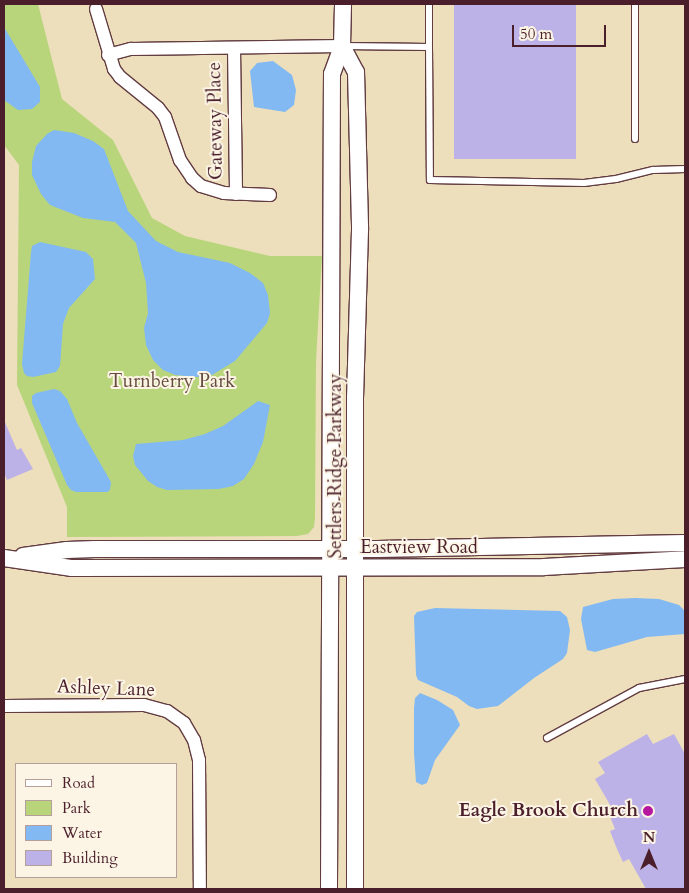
<!DOCTYPE html>
<style>
body{margin:0}
#map{position:relative;width:689px;height:893px;overflow:hidden;background:#eddfbc;font-family:Cardo,serif}
div>[style]{position:absolute}
.green>*{inset:0;background:#b9d57b}
.water>*{inset:0;background:#82b9f2}
.building>*{inset:0;background:#bdb2e8}
.roads{filter:drop-shadow(1px 0 #623c41) drop-shadow(-1px 0 #623c41) drop-shadow(0 1px #623c41) drop-shadow(0 -1px #623c41)}
.service>*{height:6px;margin:-3px;padding:0 3px;transform-origin:3px;border-radius:3px;background:#fff}
.minor>*{height:12px;margin:-6px;padding:0 6px;transform-origin:6px;border-radius:6px;background:#fff}
.tertiary>*{height:16px;margin:-8px;padding:0 8px;transform-origin:8px;border-radius:8px;background:#fff}
.dots>*{width:14px;height:14px;translate:-50% -50%;box-sizing:border-box;border:2px solid #fcf5e5;border-radius:50%}
span{translate:-50% -50%;white-space:nowrap;text-align:center;line-height:1.15;-webkit-text-stroke:4px #fcf5e5;paint-order:stroke}
.street-label{font-size:19px;color:#4a1f2b}
.park-label{font-size:19px;color:#664c3f}
.poi-label{font-size:19px;color:#4a1f2b;font-weight:700}
.right{translate:-100% -50%;text-align:right}
.frame{position:absolute;inset:0;border:5px solid #4a1f2b;pointer-events:none}
.legend{position:absolute;left:15px;top:763px;width:162px;height:115px;box-sizing:border-box;background:#fcf5e5;border:1px solid #b59f9b;margin:0;padding:6px 9px;list-style:none;font-size:15px;color:#4a1f2b}
.legend li{display:flex;align-items:center;gap:10px;height:25px}
.legend b{width:25px;border:1px solid #b59f9b}
.north{position:absolute;left:624px;top:828px;width:50px;height:50px;-webkit-text-stroke:4px #fcf5e5;paint-order:stroke;rotate:0deg;font-size:14px;font-weight:700;line-height:20px;text-align:center;color:#4a1f2b}
.north::after{content:'';display:block;margin:auto;width:18px;height:22px;background:#4a1f2b;clip-path:polygon(50% 0,100% 100%,50% 72%,0 100%)}
.scale{position:absolute;left:512px;top:25px;width:94px;height:22px;box-sizing:border-box;border:2px solid #4a1f2b;border-top:0;padding-left:6px;font-size:15px;line-height:18px;white-space:nowrap;color:#4a1f2b;-webkit-text-stroke:4px #fcf5e5;paint-order:stroke}
</style>
<div id="map">
<div class="green">
<div style="clip-path:polygon(4px 4px,38px 4px,62px 99px,113px 140px,152px 218px,185px 236px,270px 256px,322px 256px,316px 361px,315px 518px,314px 527px,308px 534px,297px 536px,67px 537px,67px 507px,17px 385px,19px 165px,4px 145px)"></div>
</div>
<div class="water">
<div style="clip-path:polygon(4px 27px,40px 87px,40px 102px,32px 109px,18px 110px,4px 100px)"></div>
<div style="clip-path:polygon(273px 61px,292px 75px,296px 90px,294px 105px,285px 112px,254px 107px,250px 71px,257px 63px)"></div>
<div style="clip-path:polygon(54px 130px,74px 133px,93px 141px,104px 149px,128px 211px,156px 241px,178px 252px,230px 263px,250px 273px,263px 283px,268px 295px,270px 313px,267px 323px,235px 361px,212px 375px,197px 377px,175px 375px,163px 370px,153px 360px,146px 345px,144px 328px,148px 313px,146px 283px,136px 243px,115px 222px,83px 218px,50px 205px,41px 194px,32px 175px,32px 162px,36px 146px,47px 134px)"></div>
<div style="clip-path:polygon(40px 242px,86px 252px,93px 259px,95px 279px,69px 308px,63px 324px,60px 366px,56px 372px,33px 377px,27px 376px,24px 373px,22px 364px,31px 252px,32px 246px)"></div>
<div style="clip-path:polygon(54px 389px,60px 391px,67px 399px,77px 423px,111px 482px,110px 490px,107px 492px,76px 492px,71px 490px,67px 485px,32px 403px,32px 396px,36px 393px)"></div>
<div style="clip-path:polygon(258px 401px,270px 405px,263px 442px,254px 464px,244px 479px,233px 486px,219px 489px,167px 490px,157px 487px,148px 481px,135px 465px,133px 456px,136px 444px,183px 440px,205px 434px,223px 426px)"></div>
<div style="clip-path:polygon(635px 598px,659px 599px,679px 605px,685px 611px,685px 634px,647px 637px,595px 652px,587px 650px,581px 619px,583px 607px,613px 599px)"></div>
<div style="clip-path:polygon(435px 608px,560px 611px,567px 617px,570px 630px,567px 653px,563px 659px,534px 678px,498px 706px,477px 709px,469px 706px,457px 697px,418px 680px,416px 675px,414px 616px,417px 612px)"></div>
<div style="clip-path:polygon(420px 693px,437px 700px,453px 710px,460px 725px,435px 760px,427px 783px,422px 785px,416px 782px,414px 753px,414px 708px,415px 698px)"></div>
</div>
<div class="building">
<div style="clip-path:polygon(454px 4px,576px 4px,576px 159px,454px 159px)"></div>
<div style="clip-path:polygon(4px 420px,17px 450px,21px 448px,33px 469px,7px 480px,4px 473px)"></div>
<div style="clip-path:polygon(647px 734px,653px 744px,674px 734px,685px 754px,685px 889px,646px 889px,629px 859px,623px 862px,617px 849px,610px 831px,615px 829px,608px 812px,613px 810px,595px 779px,605px 773px,598px 762px)"></div>
</div>
<div class="roads">
<div class="service">
<div style="left:429px;top:4px;width:43px;rotate:90deg"></div>
<div style="left:635px;top:4px;width:135px;rotate:90deg"></div>
<div style="left:343px;top:46px;width:86px;rotate:0.7deg"></div>
<div style="left:429px;top:47px;width:133px;rotate:89.6deg"></div>
<div style="left:430px;top:180px;width:154px;rotate:1.1deg"></div>
<div style="left:584px;top:183px;width:32px;rotate:-7deg"></div>
<div style="left:616px;top:179px;width:38px;rotate:-14deg"></div>
<div style="left:653px;top:170px;width:32px;rotate:-2deg"></div>
<div style="left:547px;top:738px;width:105px;rotate:-28.5deg"></div>
<div style="left:639px;top:688px;width:47px;rotate:-11.1deg"></div>
</div>
<div class="minor">
<div style="left:96px;top:9px;width:63px;rotate:73.3deg"></div>
<div style="left:114px;top:69px;width:10px;rotate:53deg"></div>
<div style="left:120px;top:77px;width:49px;rotate:39.2deg"></div>
<div style="left:158px;top:108px;width:11px;rotate:52deg"></div>
<div style="left:165px;top:117px;width:46px;rotate:70.8deg"></div>
<div style="left:180px;top:160px;width:22px;rotate:56deg"></div>
<div style="left:192px;top:178px;width:12px;rotate:42deg"></div>
<div style="left:201px;top:186px;width:24px;rotate:17deg"></div>
<div style="left:224px;top:193px;width:46px;rotate:2.5deg"></div>
<div style="left:234px;top:48px;width:146px;rotate:89.2deg"></div>
<div style="left:108px;top:55px;width:24px;rotate:-15deg"></div>
<div style="left:131px;top:49px;width:211px;rotate:-0.8deg"></div>
<div style="left:4px;top:706px;width:140px;rotate:-0.4deg"></div>
<div style="left:144px;top:705px;width:24px;rotate:15deg"></div>
<div style="left:167px;top:711px;width:21px;rotate:35deg"></div>
<div style="left:184px;top:723px;width:20px;rotate:60deg"></div>
<div style="left:194px;top:740px;width:21px;rotate:76deg"></div>
<div style="left:199px;top:760px;width:129px;rotate:89.6deg"></div>
</div>
<div class="tertiary">
<div style="left:342px;top:46px;width:30px;rotate:62deg"></div>
<div style="left:356px;top:72px;width:158px;rotate:88.5deg"></div>
<div style="left:360px;top:230px;width:167px;rotate:91.7deg"></div>
<div style="left:355px;top:397px;width:492px;rotate:90deg"></div>
<div style="left:23px;top:556px;width:44px;rotate:-7.8deg"></div>
<div style="left:67px;top:550px;width:28px;rotate:-2deg"></div>
<div style="left:95px;top:549px;width:282px"></div>
<div style="left:377px;top:549px;width:308px;rotate:-1.1deg"></div>
<div style="left:4px;top:558px;width:69px;rotate:8.4deg"></div>
<div style="left:72px;top:568px;width:472px;rotate:-0.1deg"></div>
<div style="left:544px;top:567px;width:141px;rotate:-3.2deg"></div>
<div style="left:329px;top:889px;width:815px;rotate:-89.79deg"></div>
<div style="left:332px;top:74px;width:30px;rotate:-70deg"></div>
<div style="left:342px;top:46px;width:42px;rotate:-88.6deg"></div>
</div>
</div>
<div class="dots">
<div style="left:648px;top:811px;background:#b5179e"></div>
</div>
<div class="street-label">
<span style="left:216px;top:121px;rotate:-91deg">Gateway Place</span>
<span style="left:336px;top:466px;rotate:-90deg">Settlers Ridge Parkway</span>
<span style="left:419px;top:548px">Eastview Road</span>
<span style="left:106px;top:689px;rotate:2deg">Ashley Lane</span>
</div>
<div class="park-label">
<span style="left:172px;top:382px">Turnberry Park</span>
</div>
<div class="poi-label">
<span class="right" style="left:638px;top:811px">Eagle Brook Church</span>
</div>
<div class="frame"></div>
<ul class="legend">
<li><b style="height:6px;background:#fff"></b>Road</li>
<li><b style="height:14px;background:#b9d57b"></b>Park</li>
<li><b style="height:14px;background:#82b9f2"></b>Water</li>
<li><b style="height:14px;background:#bdb2e8"></b>Building</li>
</ul>
<div class="north">N</div>
<div class="scale">50 m</div>
</div>
